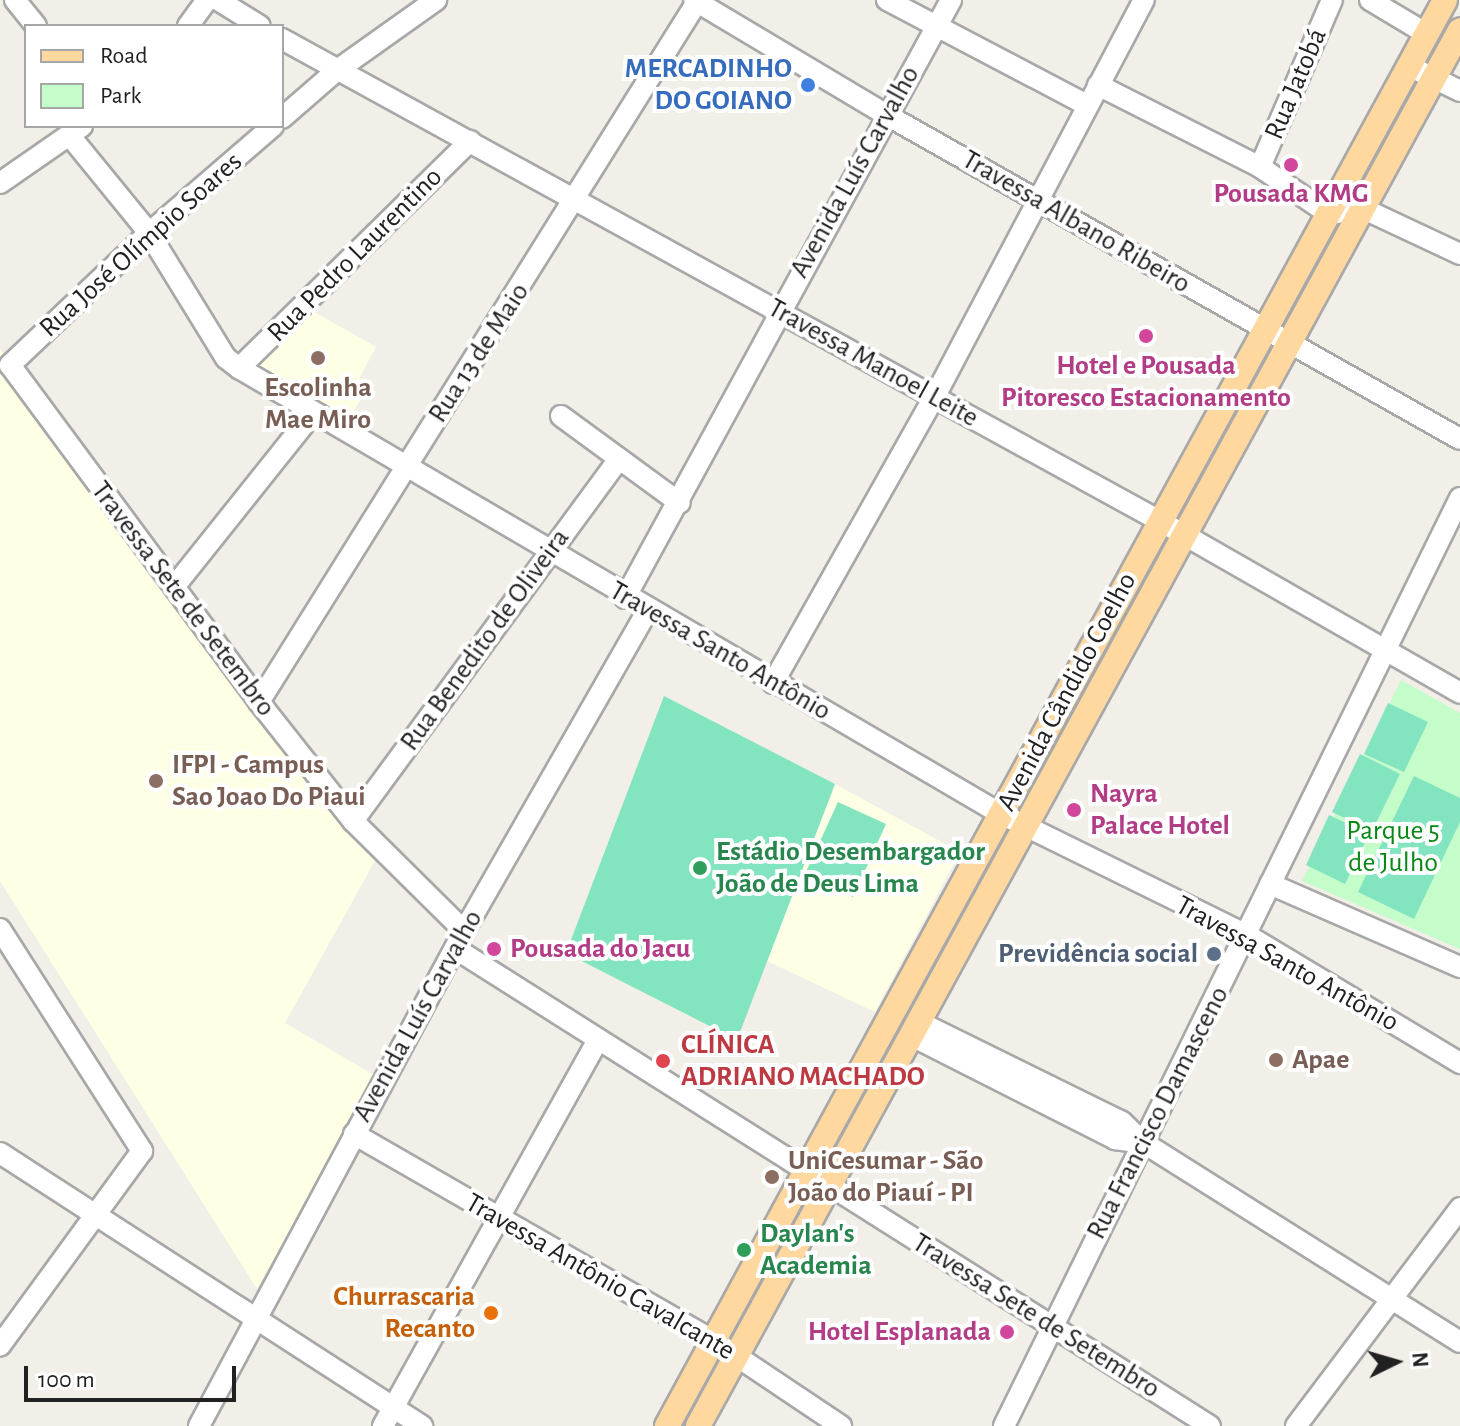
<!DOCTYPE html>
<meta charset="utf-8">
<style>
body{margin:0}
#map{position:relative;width:1460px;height:1426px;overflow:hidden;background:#f2efe8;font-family:"Alegreya Sans",sans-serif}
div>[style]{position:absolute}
.education>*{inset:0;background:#feffe4}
.park>*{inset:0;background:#c4fcca}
.pitch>*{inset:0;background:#83e4c0}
.roads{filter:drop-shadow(2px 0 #a8a8a8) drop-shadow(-2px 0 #a8a8a8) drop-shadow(0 2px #a8a8a8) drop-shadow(0 -2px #a8a8a8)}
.minor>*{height:20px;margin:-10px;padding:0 10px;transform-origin:10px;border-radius:10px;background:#fff}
.major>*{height:24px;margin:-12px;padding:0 12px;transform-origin:12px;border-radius:12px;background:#ffd8a0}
.dots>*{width:22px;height:22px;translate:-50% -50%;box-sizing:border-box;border:4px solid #fff;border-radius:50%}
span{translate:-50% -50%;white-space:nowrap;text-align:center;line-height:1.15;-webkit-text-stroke:8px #fff;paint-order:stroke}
.shop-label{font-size:28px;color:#366cbe;font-weight:700}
.right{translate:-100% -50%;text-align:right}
.street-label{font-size:28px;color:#212121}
.hotel-label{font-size:28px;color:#b23c85;font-weight:700}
.left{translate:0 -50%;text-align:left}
.education-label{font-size:28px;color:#785e54;font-weight:700}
.park-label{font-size:28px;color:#078814}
.leisure-label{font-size:28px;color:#27864d;font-weight:700}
.service-label{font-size:28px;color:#4e5e75;font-weight:700}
.health-label{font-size:28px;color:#be3a42;font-weight:700}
.food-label{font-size:28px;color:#c56008;font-weight:700}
.legend{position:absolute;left:24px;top:24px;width:260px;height:104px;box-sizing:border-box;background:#fff;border:2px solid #a6a6a6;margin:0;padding:10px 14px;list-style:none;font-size:24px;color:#212121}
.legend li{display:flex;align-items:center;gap:16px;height:40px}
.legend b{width:40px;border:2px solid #a6a6a6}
.north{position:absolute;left:1356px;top:1322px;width:80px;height:80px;-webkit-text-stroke:6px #fff;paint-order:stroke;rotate:85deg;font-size:22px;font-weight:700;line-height:32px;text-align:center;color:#212121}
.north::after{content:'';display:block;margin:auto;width:28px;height:36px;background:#212121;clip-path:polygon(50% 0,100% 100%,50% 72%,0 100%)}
.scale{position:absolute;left:24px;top:1366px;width:212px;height:36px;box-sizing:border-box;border:4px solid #212121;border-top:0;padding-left:10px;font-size:24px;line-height:28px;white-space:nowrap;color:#212121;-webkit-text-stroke:6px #fff;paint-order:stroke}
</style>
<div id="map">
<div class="education">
<div style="clip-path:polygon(309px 309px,376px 347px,360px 377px,370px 384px,349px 419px,257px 368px)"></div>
<div style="clip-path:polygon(0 349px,248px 705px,377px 857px,285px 1023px,376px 1076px,257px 1289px,0 881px)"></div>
<div style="clip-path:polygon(835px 784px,960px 852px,875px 1012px,767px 961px)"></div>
</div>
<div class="park">
<div style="clip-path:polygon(1401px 680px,1460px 713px,1460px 949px,1302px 881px)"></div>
</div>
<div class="pitch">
<div style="clip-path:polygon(664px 696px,835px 784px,737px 1040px,566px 953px)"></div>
<div style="clip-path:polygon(1388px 703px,1428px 722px,1404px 772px,1364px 754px)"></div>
<div style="clip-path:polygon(1360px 754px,1400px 774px,1372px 831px,1332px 812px)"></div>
<div style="clip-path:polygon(1414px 776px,1460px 798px,1460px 822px,1414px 919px,1358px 892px)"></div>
<div style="clip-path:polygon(838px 802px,886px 824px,853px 897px,805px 874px)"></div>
<div style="clip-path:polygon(1329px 815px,1369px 834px,1345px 884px,1306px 865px)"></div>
</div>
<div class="roads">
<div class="minor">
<div style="left:15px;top:0;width:33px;rotate:51deg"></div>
<div style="left:218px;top:0;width:49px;rotate:31.8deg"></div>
<div style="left:694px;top:0;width:222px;rotate:30.8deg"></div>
<div style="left:885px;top:114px;width:660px;rotate:29.48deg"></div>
<div style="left:887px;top:0;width:226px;rotate:27.7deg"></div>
<div style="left:1370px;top:0;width:66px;rotate:30.8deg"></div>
<div style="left:188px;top:26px;width:32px;rotate:-54deg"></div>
<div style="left:282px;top:39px;width:1002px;rotate:28.77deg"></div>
<div style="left:1160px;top:521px;width:346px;rotate:29.8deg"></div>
<div style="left:1409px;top:66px;width:57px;rotate:26.1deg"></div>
<div style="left:1098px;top:85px;width:182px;rotate:26.8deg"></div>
<div style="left:1260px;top:167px;width:83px;rotate:34.3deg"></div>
<div style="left:1329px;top:214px;width:35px;rotate:-8deg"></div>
<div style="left:1364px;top:209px;width:106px;rotate:25.1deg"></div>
<div style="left:282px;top:118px;width:72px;rotate:-41deg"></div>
<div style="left:336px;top:71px;width:123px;rotate:-35.4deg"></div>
<div style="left:273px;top:126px;width:164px;rotate:139.2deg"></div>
<div style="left:149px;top:233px;width:192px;rotate:136.5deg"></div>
<div style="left:10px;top:365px;width:419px;rotate:53.5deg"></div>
<div style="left:259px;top:702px;width:152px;rotate:51.7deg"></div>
<div style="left:353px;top:821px;width:156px;rotate:44.7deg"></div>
<div style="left:70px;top:136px;width:125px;rotate:50.8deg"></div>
<div style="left:149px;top:233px;width:147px;rotate:58.4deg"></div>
<div style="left:226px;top:358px;width:16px;rotate:38deg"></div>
<div style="left:239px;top:368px;width:883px;rotate:30.34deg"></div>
<div style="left:1001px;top:814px;width:274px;rotate:26.2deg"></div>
<div style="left:1247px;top:935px;width:249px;rotate:31deg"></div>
<div style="left:1260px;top:167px;width:182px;rotate:-66.7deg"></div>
<div style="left:0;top:183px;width:100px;rotate:-34.8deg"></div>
<div style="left:239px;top:368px;width:324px;rotate:-44.5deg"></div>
<div style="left:561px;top:416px;width:147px;rotate:36.2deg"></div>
<div style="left:174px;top:587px;width:223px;rotate:-51.4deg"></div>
<div style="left:625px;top:598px;width:681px;rotate:-61.4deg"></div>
<div style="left:773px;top:683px;width:330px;rotate:-60.6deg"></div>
<div style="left:935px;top:396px;width:448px;rotate:-62.2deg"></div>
<div style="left:259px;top:702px;width:826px;rotate:-57.97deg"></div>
<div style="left:353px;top:821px;width:449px;rotate:-53.7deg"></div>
<div style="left:1270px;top:884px;width:207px;rotate:23.6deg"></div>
<div style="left:0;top:929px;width:264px;rotate:57.4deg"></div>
<div style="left:142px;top:1151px;width:241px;rotate:126.1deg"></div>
<div style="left:456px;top:949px;width:892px;rotate:32.32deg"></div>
<div style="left:919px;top:1022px;width:226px;rotate:26.2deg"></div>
<div style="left:1122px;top:1122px;width:30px;rotate:44deg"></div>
<div style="left:1144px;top:1143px;width:373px;rotate:32.2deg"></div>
<div style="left:912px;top:1036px;width:228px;rotate:26.9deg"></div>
<div style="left:1115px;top:1139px;width:29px;rotate:8deg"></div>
<div style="left:354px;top:1134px;width:415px;rotate:29.9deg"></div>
<div style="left:714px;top:1341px;width:153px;rotate:33.8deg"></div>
<div style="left:0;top:1153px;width:503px;rotate:32.9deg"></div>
<div style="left:199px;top:1426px;width:561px;rotate:-61.84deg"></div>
<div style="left:464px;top:931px;width:369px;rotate:-60.2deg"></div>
<div style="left:383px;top:1426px;width:440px;rotate:-60.9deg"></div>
<div style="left:1004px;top:1426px;width:1034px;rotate:-63.83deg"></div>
<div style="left:1296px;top:1426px;width:273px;rotate:-53deg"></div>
</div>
<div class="major">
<div style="left:667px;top:1426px;width:1624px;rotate:-61.38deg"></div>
<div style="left:698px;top:1426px;width:1590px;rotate:-61.37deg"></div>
</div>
</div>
<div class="dots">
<div style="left:808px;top:85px;background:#3f7fe0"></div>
<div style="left:1291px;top:165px;background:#d1479c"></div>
<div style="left:1146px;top:336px;background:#d1479c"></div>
<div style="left:318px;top:358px;background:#8d6e63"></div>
<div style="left:156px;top:781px;background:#8d6e63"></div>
<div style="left:1074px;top:810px;background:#d1479c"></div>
<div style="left:700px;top:868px;background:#2e9e5b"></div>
<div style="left:494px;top:949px;background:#d1479c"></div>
<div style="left:1214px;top:954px;background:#5c6f8a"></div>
<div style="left:1276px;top:1060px;background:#8d6e63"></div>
<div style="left:663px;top:1061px;background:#e0444e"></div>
<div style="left:772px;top:1177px;background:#8d6e63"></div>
<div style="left:744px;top:1250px;background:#2e9e5b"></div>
<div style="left:491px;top:1313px;background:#e8710a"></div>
<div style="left:1007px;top:1332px;background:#d1479c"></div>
</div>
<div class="shop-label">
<span class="right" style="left:792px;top:85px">MERCADINHO<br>DO GOIANO</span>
</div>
<div class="street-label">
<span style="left:1296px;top:84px;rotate:-67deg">Rua Jatobá</span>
<span style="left:855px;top:172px;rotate:-61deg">Avenida Luís Carvalho</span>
<span style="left:1076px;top:222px;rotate:30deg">Travessa Albano Ribeiro</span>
<span style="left:141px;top:245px;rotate:-42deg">Rua José Olímpio Soares</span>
<span style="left:355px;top:255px;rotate:-45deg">Rua Pedro Laurentino</span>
<span style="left:479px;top:353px;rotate:-57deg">Rua 13 de Maio</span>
<span style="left:873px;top:363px;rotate:29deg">Travessa Manoel Leite</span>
<span style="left:183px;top:599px;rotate:53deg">Travessa Sete de Setembro</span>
<span style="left:485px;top:640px;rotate:-54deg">Rua Benedito de Oliveira</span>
<span style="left:720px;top:651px;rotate:30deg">Travessa Santo Antônio</span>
<span style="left:1067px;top:692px;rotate:-62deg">Avenida Cândido Coelho</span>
<span style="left:1287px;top:964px;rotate:29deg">Travessa Santo Antônio</span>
<span style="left:418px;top:1016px;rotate:-61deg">Avenida Luís Carvalho</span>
<span style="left:1158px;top:1113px;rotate:-63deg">Rua Francisco Damasceno</span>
<span style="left:600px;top:1277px;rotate:30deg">Travessa Antônio Cavalcante</span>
<span style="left:1036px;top:1316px;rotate:32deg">Travessa Sete de Setembro</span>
</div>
<div class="hotel-label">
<span style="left:1291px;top:194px">Pousada KMG</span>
<span style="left:1146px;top:382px">Hotel e Pousada<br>Pitoresco Estacionamento</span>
<span class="left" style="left:1090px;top:810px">Nayra<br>Palace Hotel</span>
<span class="left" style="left:510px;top:949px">Pousada do Jacu</span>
<span class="right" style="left:991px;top:1332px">Hotel Esplanada</span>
</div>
<div class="education-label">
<span style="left:318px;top:404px">Escolinha<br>Mae Miro</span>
<span class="left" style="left:172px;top:781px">IFPI - Campus<br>Sao Joao Do Piaui</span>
<span class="left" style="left:1292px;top:1060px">Apae</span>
<span class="left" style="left:788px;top:1177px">UniCesumar - São<br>João do Piauí - PI</span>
</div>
<div class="park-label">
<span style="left:1393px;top:847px">Parque 5<br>de Julho</span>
</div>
<div class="leisure-label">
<span class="left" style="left:716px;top:868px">Estádio Desembargador<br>João de Deus Lima</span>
<span class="left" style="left:760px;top:1250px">Daylan's<br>Academia</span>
</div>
<div class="service-label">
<span class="right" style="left:1198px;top:954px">Previdência social</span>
</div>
<div class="health-label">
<span class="left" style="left:681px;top:1061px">CLÍNICA<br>ADRIANO MACHADO</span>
</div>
<div class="food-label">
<span class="right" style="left:475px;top:1313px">Churrascaria<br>Recanto</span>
</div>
<ul class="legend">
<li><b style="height:10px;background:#ffd8a0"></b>Road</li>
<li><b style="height:22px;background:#c4fcca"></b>Park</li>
</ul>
<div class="north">N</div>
<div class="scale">100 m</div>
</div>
